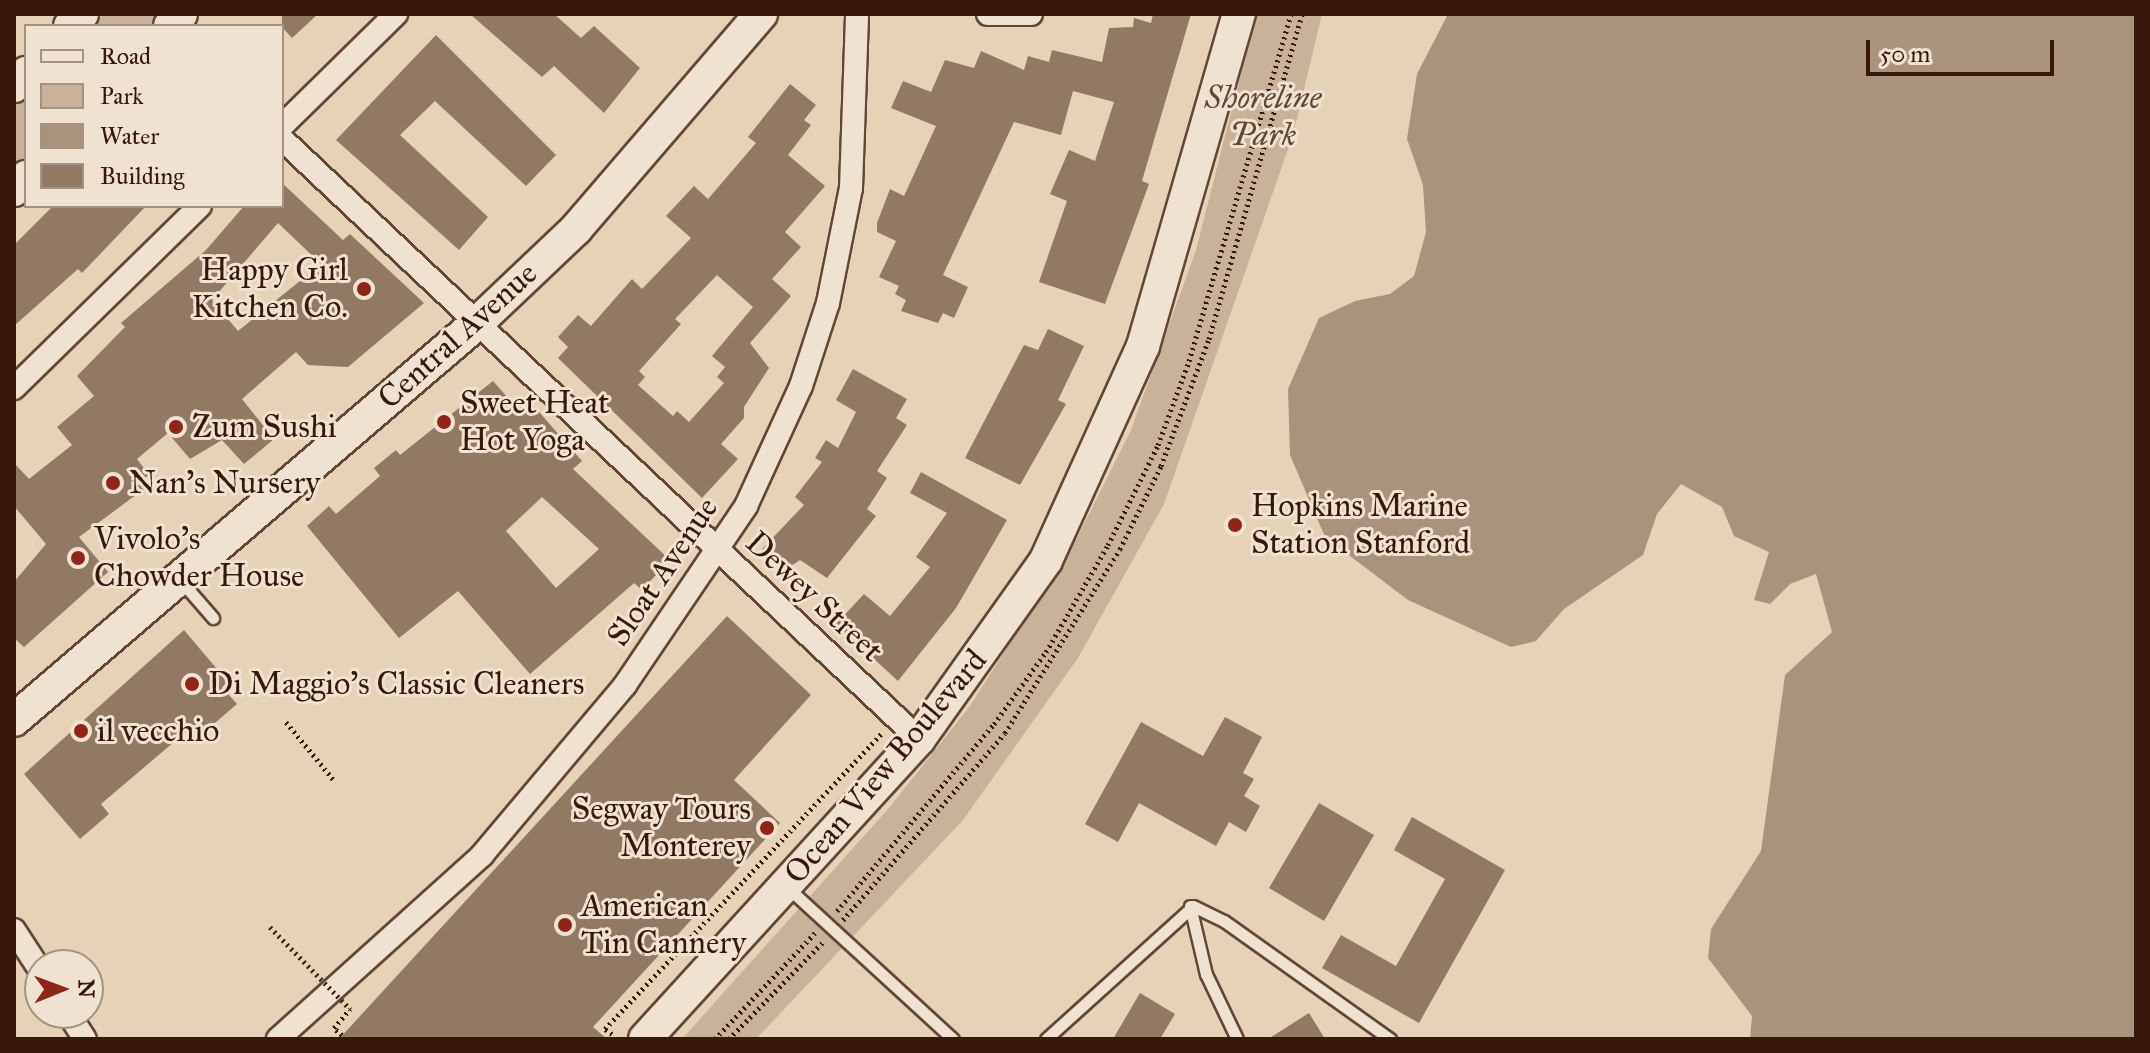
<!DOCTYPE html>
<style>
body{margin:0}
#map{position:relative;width:2150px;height:1053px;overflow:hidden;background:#e6d2b6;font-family:"IM FELL Great Primer",serif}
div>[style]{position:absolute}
.green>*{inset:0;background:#c8b299}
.water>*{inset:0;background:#aa937c}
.building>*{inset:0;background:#927964}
.path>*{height:5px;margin-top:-2.5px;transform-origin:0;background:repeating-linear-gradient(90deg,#37180b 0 2px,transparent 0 6px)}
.roads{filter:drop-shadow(2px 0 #634636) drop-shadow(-2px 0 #634636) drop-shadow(0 2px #634636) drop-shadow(0 -2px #634636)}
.lane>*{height:11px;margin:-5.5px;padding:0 5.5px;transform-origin:5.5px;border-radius:5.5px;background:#efe2d0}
.street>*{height:22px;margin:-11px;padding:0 11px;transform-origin:11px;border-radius:11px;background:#efe2d0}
.secondary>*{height:32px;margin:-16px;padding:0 16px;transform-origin:16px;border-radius:16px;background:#efe2d0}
.path-bridge>*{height:5px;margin-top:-2.5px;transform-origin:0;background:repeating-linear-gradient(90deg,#37180b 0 2px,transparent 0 6px)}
.dots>*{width:22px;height:22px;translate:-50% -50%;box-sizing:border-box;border:4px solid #efe2d0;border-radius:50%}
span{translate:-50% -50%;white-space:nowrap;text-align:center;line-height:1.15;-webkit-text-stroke:6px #efe2d0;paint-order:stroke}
.park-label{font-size:32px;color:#624636;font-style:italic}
.poi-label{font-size:32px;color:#37180b}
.right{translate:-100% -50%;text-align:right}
.left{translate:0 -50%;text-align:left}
.street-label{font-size:32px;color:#37180b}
.frame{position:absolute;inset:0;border:16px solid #37180b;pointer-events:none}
.legend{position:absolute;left:24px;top:24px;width:260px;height:184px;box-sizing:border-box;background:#efe2d0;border:2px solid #a59181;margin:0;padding:10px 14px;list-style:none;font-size:24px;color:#37180b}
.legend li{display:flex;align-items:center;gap:16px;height:40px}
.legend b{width:40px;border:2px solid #a59181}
.north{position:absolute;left:24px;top:949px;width:80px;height:80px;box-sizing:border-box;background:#efe2d0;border:2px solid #a59181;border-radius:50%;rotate:89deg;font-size:22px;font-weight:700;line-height:32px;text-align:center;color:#37180b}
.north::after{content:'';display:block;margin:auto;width:28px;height:36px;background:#8f2418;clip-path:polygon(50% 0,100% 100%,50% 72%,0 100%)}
.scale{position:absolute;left:1866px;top:40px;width:188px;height:36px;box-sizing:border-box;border:4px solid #37180b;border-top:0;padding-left:10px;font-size:24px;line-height:28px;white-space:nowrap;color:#37180b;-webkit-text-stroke:6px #efe2d0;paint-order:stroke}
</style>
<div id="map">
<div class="green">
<div style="clip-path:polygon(103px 14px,165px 14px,154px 26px,91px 26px)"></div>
<div style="clip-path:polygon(1256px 14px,1322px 14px,1293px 135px,1164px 504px,1078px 658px,963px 820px,756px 1039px,682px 1039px,889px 808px,970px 706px,1078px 536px,1131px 430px,1196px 250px)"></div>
<div style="clip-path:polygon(26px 94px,26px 160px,14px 172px,14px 106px)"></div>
</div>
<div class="water">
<div style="clip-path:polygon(1448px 14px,2136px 14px,2136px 1039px,1750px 1039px,1752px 1016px,1708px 958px,1711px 929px,1761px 851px,1785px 675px,1832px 632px,1816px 574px,1790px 584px,1770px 604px,1754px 600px,1769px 552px,1734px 536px,1722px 507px,1681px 484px,1657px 514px,1643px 555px,1564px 609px,1536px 641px,1511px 647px,1408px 600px,1325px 537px,1290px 455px,1288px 389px,1319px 318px,1355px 301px,1390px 294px,1414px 276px,1426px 232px,1423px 185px,1407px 139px,1417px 74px)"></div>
</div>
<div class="building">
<div style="clip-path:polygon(282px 14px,318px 14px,292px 38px,282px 27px)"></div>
<div style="clip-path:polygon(470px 14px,554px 14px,581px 38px,594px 26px,640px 68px,604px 113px,554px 66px,542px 77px)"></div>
<div style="clip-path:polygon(1153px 14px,1191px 14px,1142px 181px,1149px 184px,1105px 304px,1039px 282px,1067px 201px,1050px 194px,1069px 150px,1095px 161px,1114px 102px,1073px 91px,1061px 135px,1014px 122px,943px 275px,968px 287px,954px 318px,943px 313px,938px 323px,901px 311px,906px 300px,895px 294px,899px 286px,879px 277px,896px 241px,877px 232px,877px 223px,890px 189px,904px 196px,936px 126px,891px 108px,903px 81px,931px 92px,945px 60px,974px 68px,981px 51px,1024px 70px,1028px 56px,1049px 62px,1052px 50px,1102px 62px,1109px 28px,1133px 27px,1134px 18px,1151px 23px)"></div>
<div style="clip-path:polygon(436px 35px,556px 155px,526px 186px,435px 101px,400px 135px,488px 217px,459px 250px,336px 140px)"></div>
<div style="clip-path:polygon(evenodd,790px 84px,816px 105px,804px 120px,811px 125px,788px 155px,825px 186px,785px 232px,801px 247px,772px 279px,791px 296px,750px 343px,769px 368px,744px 407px,744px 418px,721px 444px,738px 459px,702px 498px,558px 358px,568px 347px,558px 337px,578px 315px,591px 326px,632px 279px,642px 289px,691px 238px,666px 216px,694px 186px,708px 199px,756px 143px,748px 137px,790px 84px,717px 275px,753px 307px,712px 356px,725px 367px,717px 377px,724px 383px,689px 422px,677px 411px,673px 416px,638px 385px,645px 377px,639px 371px,681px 324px,675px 319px,717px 275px)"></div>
<div style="clip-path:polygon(evenodd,282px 183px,343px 240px,350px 234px,424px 303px,348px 367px,308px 365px,296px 352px,242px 399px,274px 439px,244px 464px,222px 440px,190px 459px,168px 433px,137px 459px,149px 475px,139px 483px,144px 489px,79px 537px,108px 572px,24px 647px,14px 638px,14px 582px,46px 544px,14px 506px,14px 463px,29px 479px,72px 445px,57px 427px,94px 396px,77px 376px,125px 327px,121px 323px,206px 250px,244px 206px,282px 206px,282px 183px,278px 223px,321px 264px,238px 331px,212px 300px,278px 223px)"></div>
<div style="clip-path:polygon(53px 206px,146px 206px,82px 273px,78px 269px,14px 326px,14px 245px)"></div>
<div style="clip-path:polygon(1048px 329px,1084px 346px,1058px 400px,1066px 404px,1020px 485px,965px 458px,1024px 345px,1038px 350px)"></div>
<div style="clip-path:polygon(853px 369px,907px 399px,896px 418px,907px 425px,877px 471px,887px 478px,867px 509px,876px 516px,827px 578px,800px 560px,785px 570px,762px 549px,804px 505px,795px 497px,822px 462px,815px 458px,826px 440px,838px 448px,856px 412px,836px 400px)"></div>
<div style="clip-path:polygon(evenodd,493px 381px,515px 406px,525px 396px,582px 461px,573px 469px,670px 560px,642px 590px,634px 583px,530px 674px,458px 591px,399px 638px,307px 526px,329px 506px,336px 514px,380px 476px,374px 468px,396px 450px,400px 455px,493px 381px,542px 497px,599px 549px,556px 588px,506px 531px,542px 497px)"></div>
<div style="clip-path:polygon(921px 472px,1007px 520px,956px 608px,898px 681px,836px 624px,864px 594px,890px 616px,930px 567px,916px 557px,947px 513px,910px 493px)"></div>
<div style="clip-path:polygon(727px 616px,811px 695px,734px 780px,780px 823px,593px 1027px,607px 1039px,339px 1039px)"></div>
<div style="clip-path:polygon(184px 630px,228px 682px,222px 687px,237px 704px,202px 734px,194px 725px,101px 804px,109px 814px,80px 839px,24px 774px)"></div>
<div style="clip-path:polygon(1225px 717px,1262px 737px,1243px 773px,1254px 779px,1244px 796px,1260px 806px,1246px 832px,1229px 822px,1216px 846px,1139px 803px,1118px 842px,1085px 824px,1141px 722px,1203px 756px)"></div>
<div style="clip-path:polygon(1319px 803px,1374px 835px,1324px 921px,1269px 888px)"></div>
<div style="clip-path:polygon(1412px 817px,1505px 870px,1419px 1023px,1322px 968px,1341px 935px,1396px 966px,1445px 879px,1394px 850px)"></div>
<div style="clip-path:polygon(1140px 993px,1175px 1014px,1160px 1039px,1113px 1039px)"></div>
<div style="clip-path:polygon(1309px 1013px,1325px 1039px,1268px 1039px)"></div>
</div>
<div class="path">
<div style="left:286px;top:722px;width:74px;rotate:50.5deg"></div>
<div style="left:837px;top:911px;width:244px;rotate:-50deg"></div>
<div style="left:994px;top:724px;width:89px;rotate:-54.2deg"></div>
<div style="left:1046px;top:652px;width:124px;rotate:-59.9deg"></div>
<div style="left:1108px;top:545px;width:112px;rotate:-63.4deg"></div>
<div style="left:1158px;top:445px;width:90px;rotate:-69.7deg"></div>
<div style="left:1189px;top:361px;width:362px;rotate:-73.6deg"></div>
<div style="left:843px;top:920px;width:247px;rotate:-49.1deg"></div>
<div style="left:1005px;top:733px;width:217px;rotate:-58deg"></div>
<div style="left:1120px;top:549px;width:93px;rotate:-63.7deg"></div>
<div style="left:1161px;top:466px;width:136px;rotate:-69.3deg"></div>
<div style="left:1209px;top:339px;width:338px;rotate:-74deg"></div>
<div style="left:342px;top:1035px;width:11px;rotate:-139deg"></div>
<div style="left:334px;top:1028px;width:25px;rotate:-50deg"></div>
<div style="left:608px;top:1039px;width:6px;rotate:-51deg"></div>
<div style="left:612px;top:1034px;width:9px;rotate:-144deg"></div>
<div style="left:605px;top:1029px;width:405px;rotate:-46.9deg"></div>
<div style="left:715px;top:1039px;width:147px;rotate:-46.7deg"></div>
<div style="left:729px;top:1039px;width:135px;rotate:-45.9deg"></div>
</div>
<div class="roads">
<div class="lane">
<div style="left:181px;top:581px;width:49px;rotate:49.1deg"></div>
<div style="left:787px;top:887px;width:225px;rotate:42.5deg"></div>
<div style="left:1190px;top:906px;width:70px;rotate:76.8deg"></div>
<div style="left:1206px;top:974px;width:72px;rotate:64.5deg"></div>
<div style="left:1046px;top:1039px;width:198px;rotate:-42.1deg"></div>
<div style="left:1193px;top:906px;width:34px;rotate:26deg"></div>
<div style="left:1224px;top:921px;width:204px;rotate:35.4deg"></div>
</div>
<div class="street">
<div style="left:988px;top:14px;width:43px"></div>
<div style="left:282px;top:126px;width:160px;rotate:-44.5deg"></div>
<div style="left:282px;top:139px;width:875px;rotate:43.29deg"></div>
<div style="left:14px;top:388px;width:260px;rotate:-44.4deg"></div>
<div style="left:14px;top:930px;width:48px;rotate:57deg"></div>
<div style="left:68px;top:1013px;width:31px;rotate:57deg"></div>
<div style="left:278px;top:1039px;width:275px;rotate:-42deg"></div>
<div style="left:482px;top:855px;width:222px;rotate:-49.9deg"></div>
<div style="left:625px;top:685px;width:216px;rotate:-55.9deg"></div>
<div style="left:746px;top:506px;width:132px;rotate:-65.4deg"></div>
<div style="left:801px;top:386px;width:87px;rotate:-72deg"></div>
<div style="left:828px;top:303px;width:117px;rotate:-78.7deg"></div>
<div style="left:851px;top:188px;width:174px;rotate:-88deg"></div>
</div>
<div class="secondary">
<div style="left:70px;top:26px;width:17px;rotate:-45deg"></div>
<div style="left:170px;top:26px;width:16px;rotate:-47deg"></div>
<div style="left:14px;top:86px;width:18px;rotate:-47deg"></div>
<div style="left:14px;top:190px;width:18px;rotate:-47deg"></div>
<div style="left:14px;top:720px;width:608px;rotate:-40.6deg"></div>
<div style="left:476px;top:324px;width:138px;rotate:-43.5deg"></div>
<div style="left:576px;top:229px;width:284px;rotate:-49.3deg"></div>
<div style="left:645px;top:1039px;width:406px;rotate:-47.6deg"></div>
<div style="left:919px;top:739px;width:219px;rotate:-54.6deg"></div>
<div style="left:1046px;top:560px;width:235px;rotate:-65.6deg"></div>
<div style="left:1143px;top:346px;width:346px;rotate:-73.9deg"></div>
</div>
</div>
<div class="path-bridge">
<div style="left:270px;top:927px;width:115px;rotate:45.7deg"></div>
</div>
<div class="dots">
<div style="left:364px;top:289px;background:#8f2418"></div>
<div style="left:444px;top:422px;background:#8f2418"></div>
<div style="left:176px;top:427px;background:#8f2418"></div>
<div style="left:113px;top:483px;background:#8f2418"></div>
<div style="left:1235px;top:525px;background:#8f2418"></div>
<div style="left:78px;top:558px;background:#8f2418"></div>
<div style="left:192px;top:684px;background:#8f2418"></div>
<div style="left:81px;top:731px;background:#8f2418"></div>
<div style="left:767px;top:828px;background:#8f2418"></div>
<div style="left:565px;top:925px;background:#8f2418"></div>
</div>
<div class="park-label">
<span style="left:1263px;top:117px">Shoreline<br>Park</span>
</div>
<div class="poi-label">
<span class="right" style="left:348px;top:289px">Happy Girl<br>Kitchen Co.</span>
<span class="left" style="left:460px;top:422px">Sweet Heat<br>Hot Yoga</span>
<span class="left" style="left:192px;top:427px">Zum Sushi</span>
<span class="left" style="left:129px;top:483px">Nan's Nursery</span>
<span class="left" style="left:1251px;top:525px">Hopkins Marine<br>Station Stanford</span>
<span class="left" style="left:94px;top:558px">Vivolo's<br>Chowder House</span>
<span class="left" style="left:208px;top:684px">Di Maggio's Classic Cleaners</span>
<span class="left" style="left:97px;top:731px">il vecchio</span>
<span class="right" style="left:751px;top:828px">Segway Tours<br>Monterey</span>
<span class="left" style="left:581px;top:925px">American<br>Tin Cannery</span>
</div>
<div class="street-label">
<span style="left:458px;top:336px;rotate:-42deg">Central Avenue</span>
<span style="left:663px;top:572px;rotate:-56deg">Sloat Avenue</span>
<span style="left:814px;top:597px;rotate:43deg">Dewey Street</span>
<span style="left:886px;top:767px;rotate:-50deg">Ocean View Boulevard</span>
</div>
<div class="frame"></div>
<ul class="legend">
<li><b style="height:10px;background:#efe2d0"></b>Road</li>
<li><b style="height:22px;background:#c8b299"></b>Park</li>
<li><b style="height:22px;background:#aa937c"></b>Water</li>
<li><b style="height:22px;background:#927964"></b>Building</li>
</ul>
<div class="north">N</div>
<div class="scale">50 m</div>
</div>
